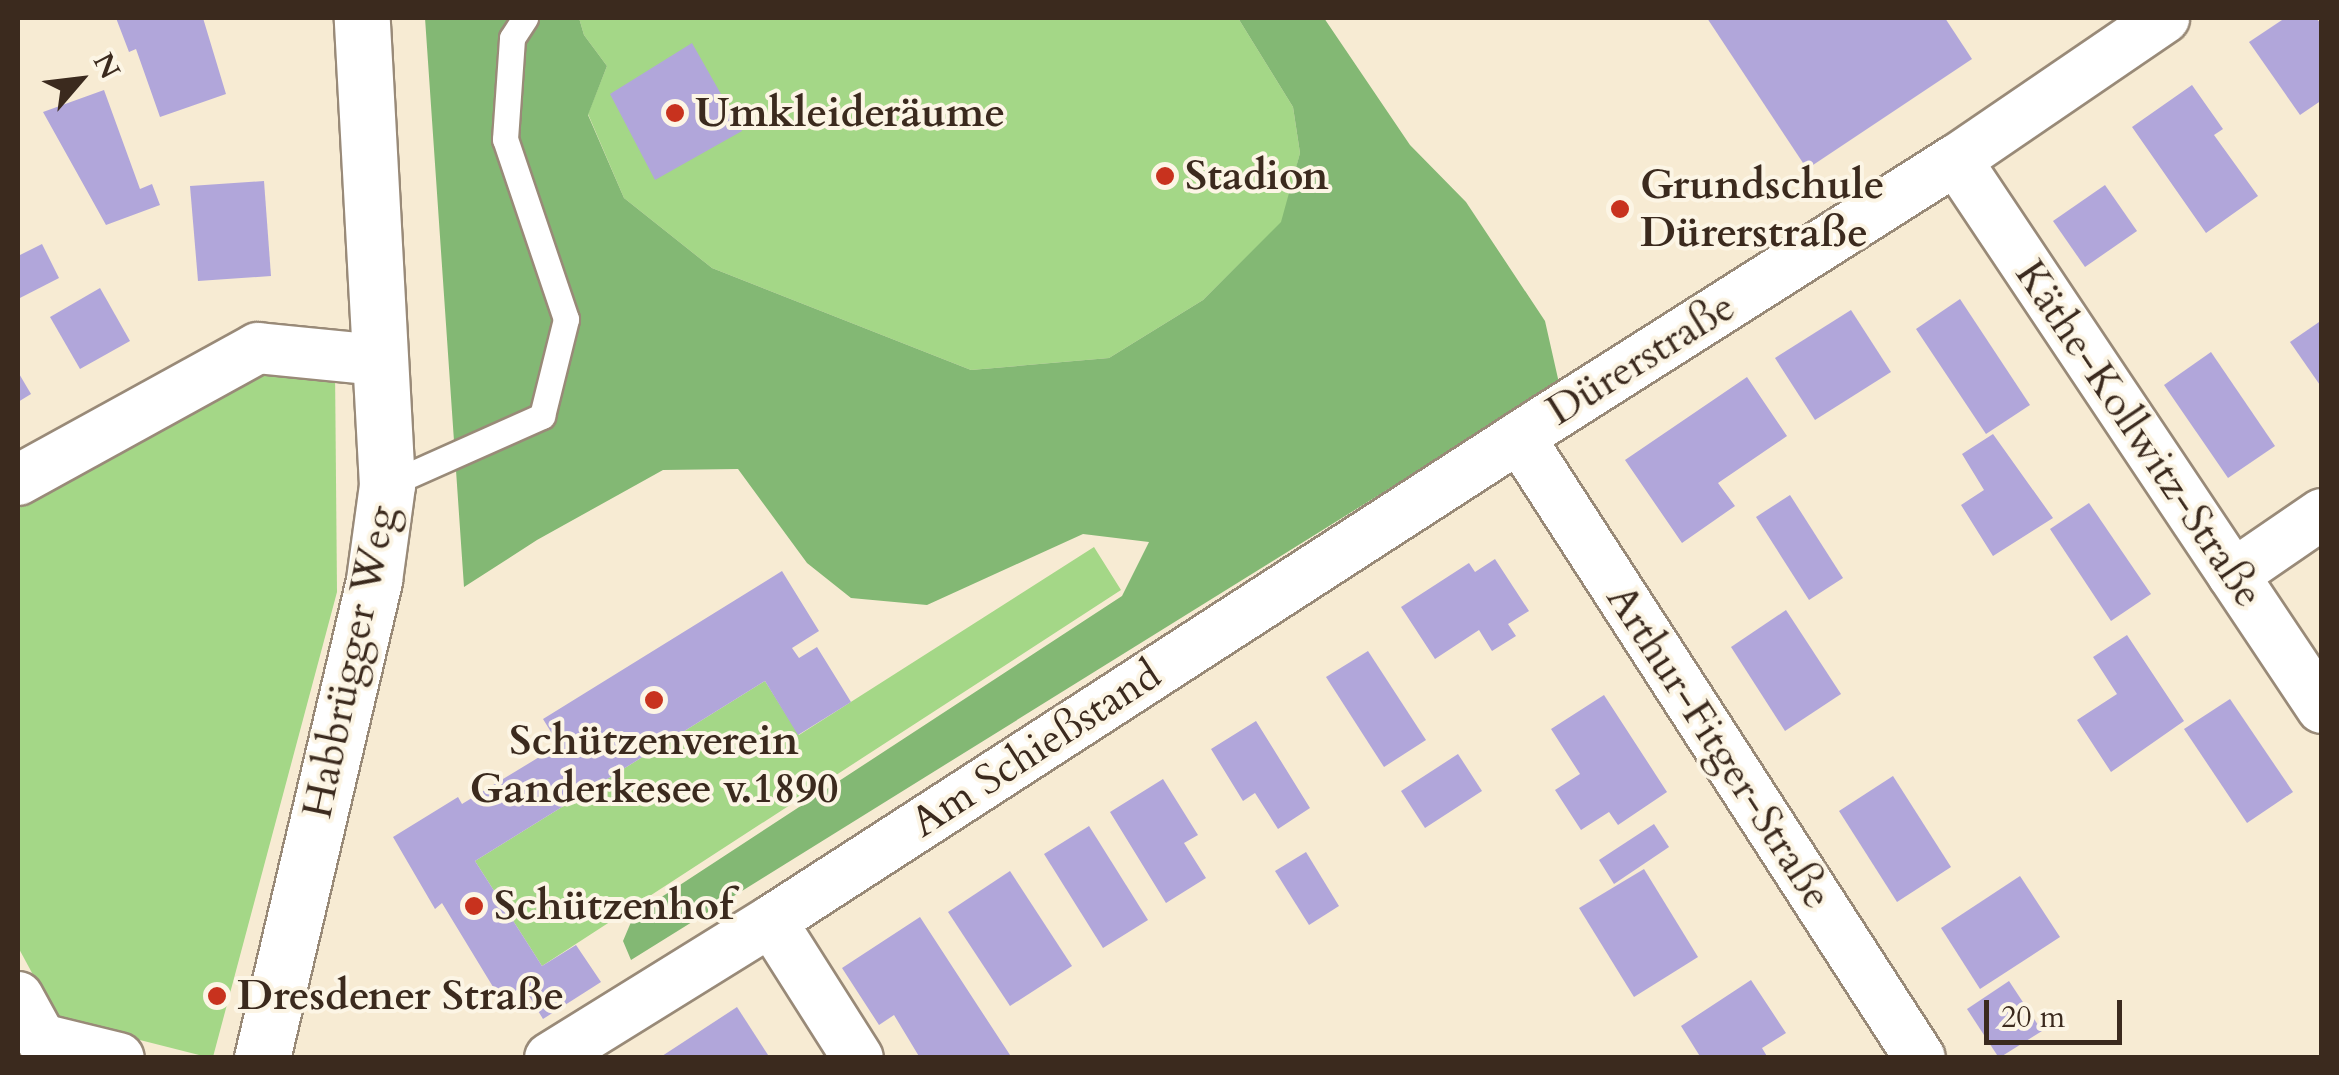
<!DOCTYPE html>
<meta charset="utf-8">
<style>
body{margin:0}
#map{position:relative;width:2339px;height:1075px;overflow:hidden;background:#f7ebd3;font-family:Cardo,serif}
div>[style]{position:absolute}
.green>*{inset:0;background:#a4d787}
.forest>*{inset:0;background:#83b874}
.building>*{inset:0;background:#b1a6da}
.roads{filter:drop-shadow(2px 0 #998a78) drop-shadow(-2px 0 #998a78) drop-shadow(0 2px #998a78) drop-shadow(0 -2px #998a78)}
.service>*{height:25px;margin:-12.5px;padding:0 12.5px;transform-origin:12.5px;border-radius:12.5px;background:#fff}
.minor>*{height:50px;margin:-25px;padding:0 25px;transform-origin:25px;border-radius:25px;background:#fff}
.tertiary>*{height:55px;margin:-27.5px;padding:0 27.5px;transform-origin:27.5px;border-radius:27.5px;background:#fff}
.dots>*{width:28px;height:28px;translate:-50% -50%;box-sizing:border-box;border:5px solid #fcf5e5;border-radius:50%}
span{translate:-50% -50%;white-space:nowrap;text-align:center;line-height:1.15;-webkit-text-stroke:8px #fcf5e5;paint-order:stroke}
.poi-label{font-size:42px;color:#3b2a1e;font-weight:700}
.left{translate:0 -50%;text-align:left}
.street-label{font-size:42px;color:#3b2a1e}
.frame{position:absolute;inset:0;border:20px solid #3b2a1e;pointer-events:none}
.north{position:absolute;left:30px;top:30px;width:100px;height:100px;-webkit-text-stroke:8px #fcf5e5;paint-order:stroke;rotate:62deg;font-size:28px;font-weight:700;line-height:40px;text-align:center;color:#3b2a1e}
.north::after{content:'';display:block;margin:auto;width:35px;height:45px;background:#3b2a1e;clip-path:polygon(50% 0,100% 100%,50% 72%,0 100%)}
.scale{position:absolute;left:1984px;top:1000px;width:138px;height:45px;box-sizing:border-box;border:5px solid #3b2a1e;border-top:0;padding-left:12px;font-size:30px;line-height:35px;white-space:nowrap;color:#3b2a1e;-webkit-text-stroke:8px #fcf5e5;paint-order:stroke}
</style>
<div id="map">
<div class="green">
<div style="clip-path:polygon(579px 18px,1238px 18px,1293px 107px,1300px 153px,1282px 222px,1203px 300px,1109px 358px,971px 370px,712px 268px,624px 198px,588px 114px,607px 66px,584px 35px)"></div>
<div style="clip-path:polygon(258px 359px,335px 368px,337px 592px,213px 1057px,207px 1057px,57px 1019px,18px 947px,18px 500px)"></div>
<div style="clip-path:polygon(1094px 547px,1121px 590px,542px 966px,475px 861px,765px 681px,799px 735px)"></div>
</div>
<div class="forest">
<div style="clip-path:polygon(425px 18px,579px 18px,584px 35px,607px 66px,588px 115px,624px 198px,712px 268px,971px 370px,1109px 358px,1203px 300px,1281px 222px,1300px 153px,1293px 107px,1238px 18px,1324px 18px,1410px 145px,1466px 202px,1545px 321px,1559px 383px,631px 960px,623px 941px,634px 915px,1122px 596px,1149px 542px,1083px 534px,927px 605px,851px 598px,807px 563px,738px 469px,663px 470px,537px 540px,464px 587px)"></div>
</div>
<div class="building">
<div style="clip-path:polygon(116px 18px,203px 18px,226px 94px,160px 117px,136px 49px,129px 52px)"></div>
<div style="clip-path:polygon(1707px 18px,1945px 18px,1972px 59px,1807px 169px)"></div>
<div style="clip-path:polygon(2285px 18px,2316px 18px,2322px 25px,2322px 100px,2300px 115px,2249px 42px)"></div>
<div style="clip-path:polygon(692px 43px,742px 131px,655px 180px,610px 94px)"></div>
<div style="clip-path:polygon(2192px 85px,2223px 129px,2214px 135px,2258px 196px,2206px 233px,2132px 127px)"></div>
<div style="clip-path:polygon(104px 90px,140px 189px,152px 184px,160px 205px,106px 225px,43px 112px)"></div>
<div style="clip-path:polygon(264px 181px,271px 276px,198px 281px,190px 186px)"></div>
<div style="clip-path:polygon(2105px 185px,2137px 231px,2085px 267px,2053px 221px)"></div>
<div style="clip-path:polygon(42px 244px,59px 278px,18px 299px,18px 256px)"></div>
<div style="clip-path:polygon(100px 288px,130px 341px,80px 369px,50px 317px)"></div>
<div style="clip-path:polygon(1960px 299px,2030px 405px,1986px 434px,1916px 329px)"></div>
<div style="clip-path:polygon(1851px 310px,1891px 372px,1815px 420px,1775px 358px)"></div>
<div style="clip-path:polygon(2322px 320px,2322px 388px,2290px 342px)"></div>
<div style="clip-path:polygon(2211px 352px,2275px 446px,2228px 478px,2164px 385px)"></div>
<div style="clip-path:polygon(18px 372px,31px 394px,18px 402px)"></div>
<div style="clip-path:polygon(1747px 377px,1787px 436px,1718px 483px,1735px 506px,1682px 543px,1625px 460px)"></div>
<div style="clip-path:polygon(1993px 434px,2053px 518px,1993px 556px,1961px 505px,1984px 490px,1962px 454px)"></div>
<div style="clip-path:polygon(1790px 495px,1843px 578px,1809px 600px,1756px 517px)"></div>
<div style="clip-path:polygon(2089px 503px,2151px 594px,2111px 621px,2050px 529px)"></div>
<div style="clip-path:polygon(1495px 559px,1529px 611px,1508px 624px,1516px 636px,1492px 651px,1479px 630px,1435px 659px,1401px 607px,1469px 563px,1475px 572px)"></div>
<div style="clip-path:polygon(782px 571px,819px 631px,792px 648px,799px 658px,817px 647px,851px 702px,798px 735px,765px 681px,475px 861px,542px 966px,576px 945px,601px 982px,543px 1019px,523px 986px,501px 1000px,442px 903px,435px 909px,393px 837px,458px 797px,462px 804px,559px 745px,543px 719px)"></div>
<div style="clip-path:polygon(1786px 610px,1841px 694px,1785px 731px,1731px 647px)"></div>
<div style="clip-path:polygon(2127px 635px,2184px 721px,2111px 772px,2077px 720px,2117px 694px,2093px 657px)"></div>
<div style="clip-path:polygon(1368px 651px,1426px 740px,1384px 767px,1326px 677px)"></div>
<div style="clip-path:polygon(1604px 695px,1667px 792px,1618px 825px,1609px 812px,1581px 830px,1555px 790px,1580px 774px,1551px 729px)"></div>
<div style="clip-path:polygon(2230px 699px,2293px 792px,2247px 823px,2184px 729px)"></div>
<div style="clip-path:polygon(1256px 721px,1310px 808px,1278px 829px,1255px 793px,1243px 801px,1211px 749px)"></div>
<div style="clip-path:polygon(1458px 754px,1482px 791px,1425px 828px,1401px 791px)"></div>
<div style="clip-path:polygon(1893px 776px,1951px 867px,1897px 902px,1839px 811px)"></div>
<div style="clip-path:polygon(1163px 779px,1198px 835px,1184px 843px,1206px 878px,1166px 903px,1110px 812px)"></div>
<div style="clip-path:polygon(1654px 824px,1669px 847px,1614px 884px,1599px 860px)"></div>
<div style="clip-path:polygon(1089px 826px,1148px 920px,1103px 948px,1044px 854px)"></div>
<div style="clip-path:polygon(1306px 852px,1339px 906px,1309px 925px,1275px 871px)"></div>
<div style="clip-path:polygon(1644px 869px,1698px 957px,1634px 997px,1579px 908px)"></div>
<div style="clip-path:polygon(1010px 871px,1072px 966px,1010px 1006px,948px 912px)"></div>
<div style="clip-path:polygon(2020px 876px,2060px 937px,1980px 989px,1941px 928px)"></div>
<div style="clip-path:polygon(920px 917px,976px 1003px,1012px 1058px,920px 1058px,894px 1015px,879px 1025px,842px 968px)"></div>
<div style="clip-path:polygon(1751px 980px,1786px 1033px,1762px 1048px,1768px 1058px,1701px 1058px,1681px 1026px)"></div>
<div style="clip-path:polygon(2009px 981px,2042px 1031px,1999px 1058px,1967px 1009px)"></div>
<div style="clip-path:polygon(737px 1007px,770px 1058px,659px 1058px)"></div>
</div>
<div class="roads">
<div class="service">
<div style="left:387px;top:485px;width:170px;rotate:-24deg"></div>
<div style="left:542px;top:416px;width:100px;rotate:-76.1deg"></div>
<div style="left:566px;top:319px;width:190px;rotate:-108.7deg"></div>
<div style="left:505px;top:139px;width:101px;rotate:-86deg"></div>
<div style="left:512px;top:38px;width:24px;rotate:-57deg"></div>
</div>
<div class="minor">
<div style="left:1956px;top:160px;width:659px;rotate:56.26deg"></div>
<div style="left:1519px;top:437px;width:739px;rotate:57.15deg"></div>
<div style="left:18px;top:480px;width:274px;rotate:-28.8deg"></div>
<div style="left:258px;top:348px;width:122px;rotate:5.7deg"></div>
<div style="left:2233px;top:575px;width:108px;rotate:-34.4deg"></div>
<div style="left:771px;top:921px;width:162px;rotate:57.6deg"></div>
<div style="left:18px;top:997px;width:48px;rotate:61.3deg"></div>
<div style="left:41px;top:1039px;width:80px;rotate:13.7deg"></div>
<div style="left:550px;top:1058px;width:260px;rotate:-31.8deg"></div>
<div style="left:771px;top:921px;width:917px;rotate:-32.89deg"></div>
<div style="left:1541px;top:423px;width:491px;rotate:-32.4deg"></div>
<div style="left:1956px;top:160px;width:252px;rotate:-34.3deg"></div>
</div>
<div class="tertiary">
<div style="left:262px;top:1058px;width:491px;rotate:-76.8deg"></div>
<div style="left:374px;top:580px;width:96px;rotate:-82.2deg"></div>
<div style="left:387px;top:485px;width:468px;rotate:-93.1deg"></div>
</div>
</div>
<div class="dots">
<div style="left:675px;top:113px;background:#c8321e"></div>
<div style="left:1165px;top:176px;background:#c8321e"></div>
<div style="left:1620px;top:209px;background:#c8321e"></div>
<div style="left:654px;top:700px;background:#c8321e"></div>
<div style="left:474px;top:906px;background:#c8321e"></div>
<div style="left:217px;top:996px;background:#c8321e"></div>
</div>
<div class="poi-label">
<span class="left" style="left:695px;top:113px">Umkleideräume</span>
<span class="left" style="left:1185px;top:176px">Stadion</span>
<span class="left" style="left:1640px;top:209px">Grundschule<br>Dürerstraße</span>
<span style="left:654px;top:765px">Schützenverein<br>Ganderkesee v.1890</span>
<span class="left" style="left:494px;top:906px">Schützenhof</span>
<span class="left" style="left:237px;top:996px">Dresdener Straße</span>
</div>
<div class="street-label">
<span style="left:1641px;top:359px;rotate:-32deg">Dürerstraße</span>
<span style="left:2139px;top:434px;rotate:56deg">Käthe-Kollwitz-Straße</span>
<span style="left:350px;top:662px;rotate:-78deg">Habbrügger Weg</span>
<span style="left:1719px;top:747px;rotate:57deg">Arthur-Fitger-Straße</span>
<span style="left:1036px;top:749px;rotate:-33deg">Am Schießstand</span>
</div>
<div class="frame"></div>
<div class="north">N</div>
<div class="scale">20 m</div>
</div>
